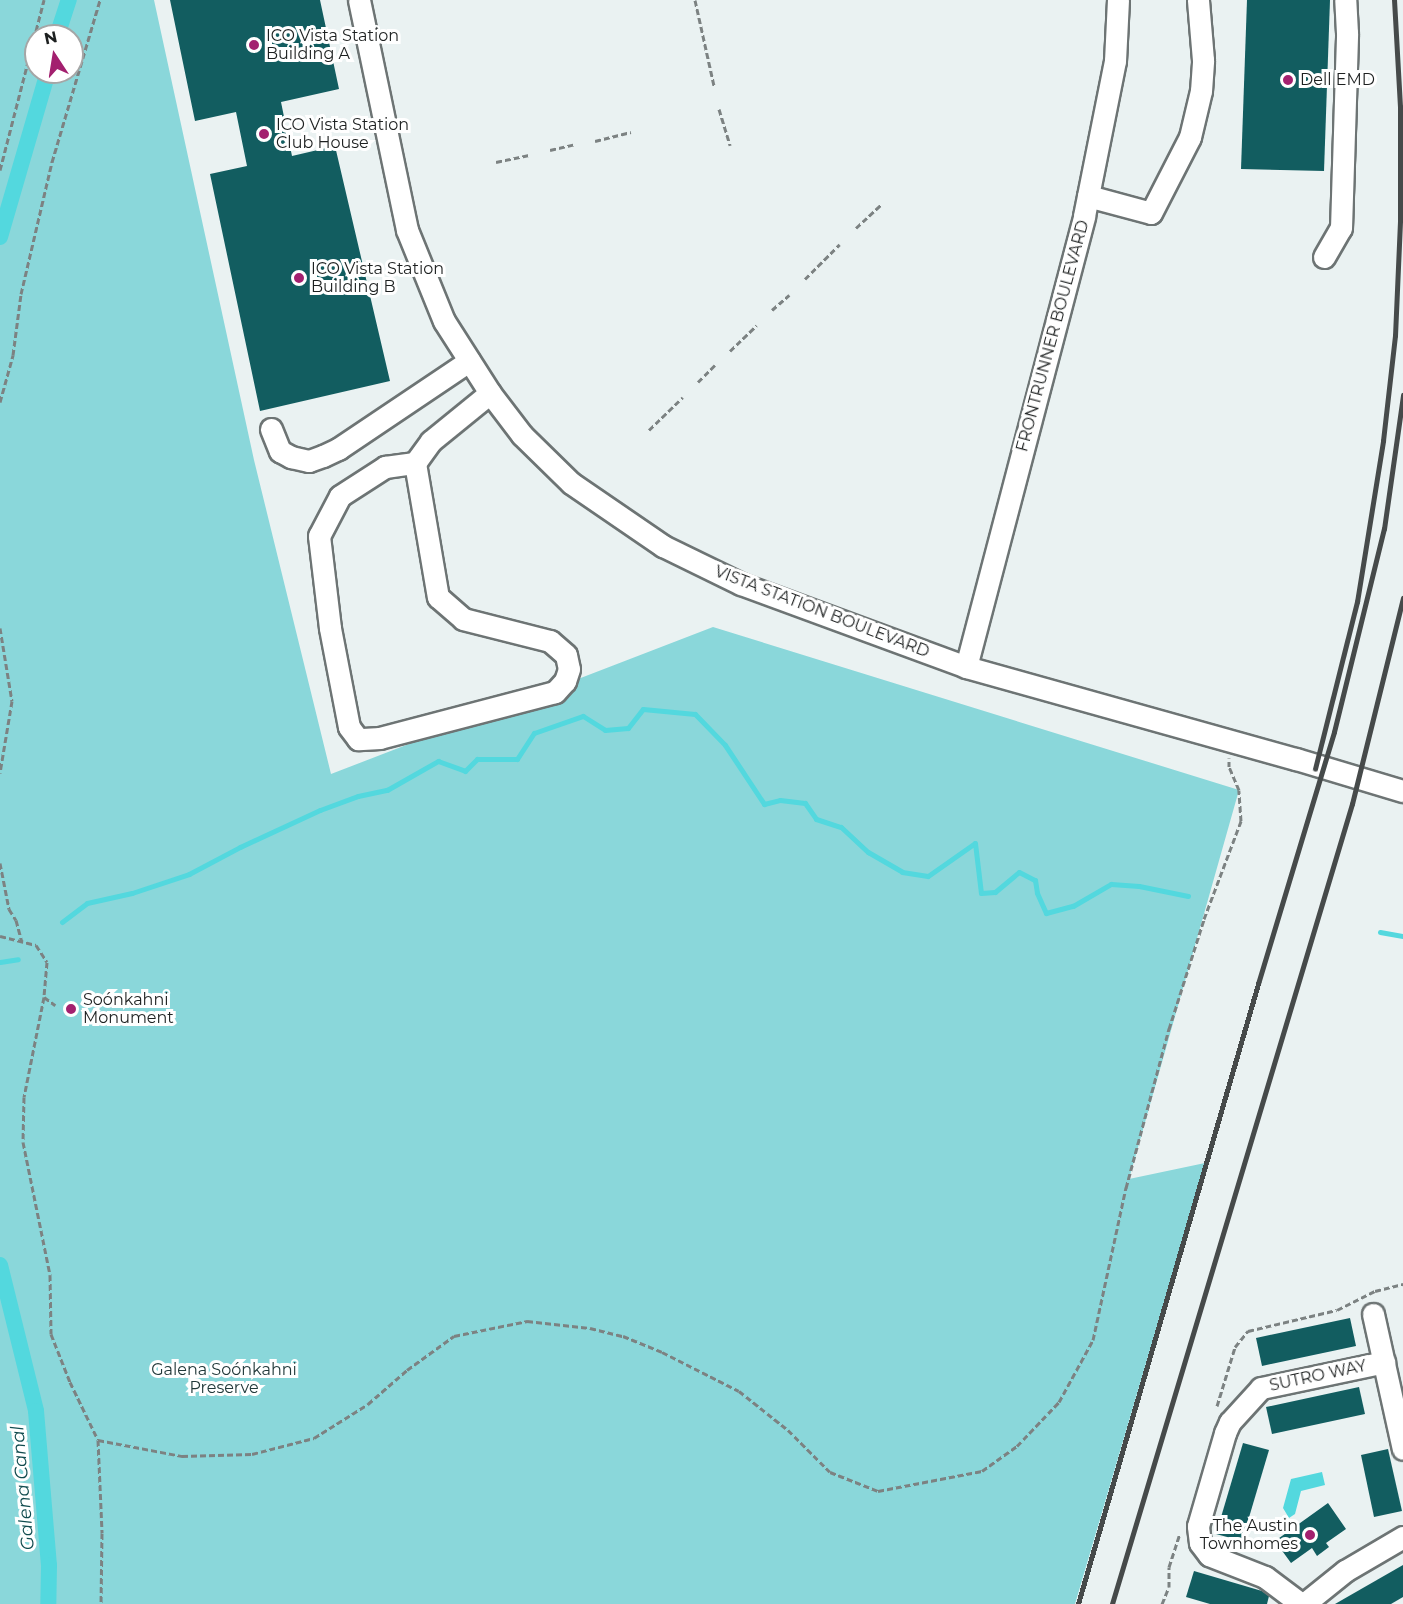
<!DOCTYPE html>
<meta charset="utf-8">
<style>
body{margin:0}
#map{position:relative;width:1403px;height:1604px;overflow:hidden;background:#eaf2f2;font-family:Montserrat,sans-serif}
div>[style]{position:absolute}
.green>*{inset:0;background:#8ad7da}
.water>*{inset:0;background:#53d8de}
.stream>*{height:5px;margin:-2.5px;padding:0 2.5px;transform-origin:2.5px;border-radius:2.5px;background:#53d8de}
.canal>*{height:16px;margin:-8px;padding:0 8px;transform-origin:8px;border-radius:8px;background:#53d8de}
.building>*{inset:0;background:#125d60}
.path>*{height:3px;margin-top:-1.5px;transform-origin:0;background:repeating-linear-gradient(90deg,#7c8282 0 6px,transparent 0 9px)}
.roads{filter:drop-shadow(2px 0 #6d7474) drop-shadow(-2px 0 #6d7474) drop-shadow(0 2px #6d7474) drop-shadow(0 -2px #6d7474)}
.minor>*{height:21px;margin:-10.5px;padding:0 10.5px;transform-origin:10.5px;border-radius:10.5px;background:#fff}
.rail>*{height:4.5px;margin:-2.25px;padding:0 2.25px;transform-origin:2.25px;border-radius:2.25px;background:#464a4a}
.dots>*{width:16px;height:16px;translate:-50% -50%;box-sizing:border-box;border:3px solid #fff;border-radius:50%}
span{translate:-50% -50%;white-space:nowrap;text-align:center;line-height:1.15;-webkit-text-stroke:6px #fff;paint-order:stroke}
.poi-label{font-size:16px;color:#1d2020}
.left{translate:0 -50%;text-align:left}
.right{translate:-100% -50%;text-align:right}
.street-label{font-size:16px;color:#1d2020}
.park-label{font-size:16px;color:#22393a}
.water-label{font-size:18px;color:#104b4e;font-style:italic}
.north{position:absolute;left:24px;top:24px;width:60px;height:60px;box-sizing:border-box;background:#fff;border:2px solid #a5a6a6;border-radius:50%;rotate:348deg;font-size:16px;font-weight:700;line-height:24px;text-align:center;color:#1d2020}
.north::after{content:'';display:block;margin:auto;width:21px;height:27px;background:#a3206f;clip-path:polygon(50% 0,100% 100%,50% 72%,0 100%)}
</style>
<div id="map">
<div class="green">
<div style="clip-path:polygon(evenodd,0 0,154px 0,254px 460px,331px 774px,713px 627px,1239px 790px,1129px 1179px,1205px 1163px,1075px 1604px,0 1604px,0 0,36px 36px,72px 36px,72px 72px,36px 72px,36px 36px)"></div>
</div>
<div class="water">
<div style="clip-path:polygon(1322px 1472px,1325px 1485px,1301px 1491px,1295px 1514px,1289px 1518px,1283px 1508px,1291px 1479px)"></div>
</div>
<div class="stream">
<div style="left:62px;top:922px;width:31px;rotate:-37deg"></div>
<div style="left:87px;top:903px;width:46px;rotate:-12.5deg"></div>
<div style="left:132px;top:893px;width:60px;rotate:-18.4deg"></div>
<div style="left:189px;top:874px;width:58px;rotate:-27.9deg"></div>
<div style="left:240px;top:847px;width:88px;rotate:-24.8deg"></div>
<div style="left:320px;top:810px;width:40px;rotate:-20.2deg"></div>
<div style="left:358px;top:796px;width:30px;rotate:-12deg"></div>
<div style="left:387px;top:790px;width:59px;rotate:-29.6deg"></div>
<div style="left:438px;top:761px;width:29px;rotate:20deg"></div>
<div style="left:465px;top:771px;width:17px;rotate:-45deg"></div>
<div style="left:477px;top:759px;width:40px"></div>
<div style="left:517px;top:759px;width:31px;rotate:-57deg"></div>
<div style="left:534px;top:733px;width:52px;rotate:-19.1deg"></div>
<div style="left:583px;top:716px;width:26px;rotate:32deg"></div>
<div style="left:605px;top:730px;width:23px;rotate:-5deg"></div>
<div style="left:628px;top:728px;width:24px;rotate:-52deg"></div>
<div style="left:643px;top:709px;width:52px;rotate:5.5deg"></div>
<div style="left:695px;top:714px;width:43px;rotate:45.9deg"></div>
<div style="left:725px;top:745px;width:71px;rotate:56.5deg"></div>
<div style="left:764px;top:804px;width:16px;rotate:-14deg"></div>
<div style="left:780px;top:800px;width:25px;rotate:7deg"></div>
<div style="left:805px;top:803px;width:19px;rotate:55deg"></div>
<div style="left:816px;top:819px;width:26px;rotate:18deg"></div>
<div style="left:841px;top:827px;width:37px;rotate:43deg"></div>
<div style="left:868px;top:852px;width:39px;rotate:30deg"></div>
<div style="left:902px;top:872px;width:26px;rotate:9deg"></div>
<div style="left:928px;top:876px;width:57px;rotate:-35.1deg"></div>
<div style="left:975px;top:843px;width:50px;rotate:83.2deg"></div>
<div style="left:981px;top:893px;width:14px;rotate:-4deg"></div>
<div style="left:995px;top:892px;width:31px;rotate:-40deg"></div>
<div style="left:1019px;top:872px;width:18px;rotate:27deg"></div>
<div style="left:1035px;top:880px;width:13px;rotate:81deg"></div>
<div style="left:1037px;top:893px;width:22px;rotate:66deg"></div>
<div style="left:1046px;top:913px;width:28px;rotate:-15deg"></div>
<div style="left:1073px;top:906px;width:44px;rotate:-30.1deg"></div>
<div style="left:1111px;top:884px;width:28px;rotate:4deg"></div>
<div style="left:1139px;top:886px;width:50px;rotate:11.5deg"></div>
<div style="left:1380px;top:932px;width:23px;rotate:10deg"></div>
<div style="left:0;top:962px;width:18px;rotate:-9deg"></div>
</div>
<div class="canal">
<div style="left:57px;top:36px;width:38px;rotate:-72deg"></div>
<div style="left:0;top:237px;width:172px;rotate:-73.8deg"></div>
<div style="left:0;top:1265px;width:150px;rotate:76.1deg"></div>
<div style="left:36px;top:1411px;width:155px;rotate:85.2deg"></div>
<div style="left:49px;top:1565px;width:39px;rotate:91deg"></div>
</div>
<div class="building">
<div style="clip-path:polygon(170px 0,320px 0,339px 89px,281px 102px,292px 156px,335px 146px,390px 381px,260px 411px,210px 174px,247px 166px,236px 112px,195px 121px)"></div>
<div style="clip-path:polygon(1247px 0,1330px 0,1324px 171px,1241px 169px)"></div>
<div style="clip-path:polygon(1350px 1318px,1356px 1346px,1262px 1366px,1256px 1338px)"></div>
<div style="clip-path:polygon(1359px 1387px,1365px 1414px,1272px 1434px,1266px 1407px)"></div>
<div style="clip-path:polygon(1243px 1443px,1269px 1450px,1242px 1541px,1216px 1534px)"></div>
<div style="clip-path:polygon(1388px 1449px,1402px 1511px,1374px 1517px,1361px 1455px)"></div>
<div style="clip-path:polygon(1328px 1503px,1346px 1529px,1326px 1543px,1329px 1547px,1317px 1556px,1312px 1548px,1291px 1563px,1275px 1541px)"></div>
<div style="clip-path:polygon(1403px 1565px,1403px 1597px,1391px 1604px,1335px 1604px)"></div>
<div style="clip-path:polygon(1194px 1571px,1262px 1591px,1269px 1596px,1267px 1604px,1210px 1604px,1186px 1597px)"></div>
</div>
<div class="path">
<div style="left:695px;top:0;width:88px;rotate:77.5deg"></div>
<div style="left:719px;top:109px;width:38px;rotate:73deg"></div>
<div style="left:595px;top:141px;width:37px;rotate:-14deg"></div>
<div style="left:550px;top:150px;width:26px;rotate:-13deg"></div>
<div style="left:496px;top:162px;width:35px;rotate:-12deg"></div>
<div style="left:0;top:170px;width:176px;rotate:-75.5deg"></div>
<div style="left:856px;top:228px;width:35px;rotate:-43deg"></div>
<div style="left:805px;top:279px;width:49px;rotate:-45deg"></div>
<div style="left:772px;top:310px;width:23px;rotate:-41deg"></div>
<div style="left:730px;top:351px;width:37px;rotate:-44deg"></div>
<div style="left:698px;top:382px;width:24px;rotate:-45deg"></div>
<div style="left:0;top:402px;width:49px;rotate:-74.5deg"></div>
<div style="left:13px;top:355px;width:62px;rotate:-82.5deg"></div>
<div style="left:21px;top:294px;width:136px;rotate:-76.8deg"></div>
<div style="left:52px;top:162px;width:169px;rotate:-73.5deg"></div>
<div style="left:649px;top:430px;width:47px;rotate:-44.1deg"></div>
<div style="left:0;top:628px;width:74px;rotate:80.7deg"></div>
<div style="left:12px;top:701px;width:73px;rotate:99.5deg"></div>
<div style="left:0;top:863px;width:47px;rotate:78.9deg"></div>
<div style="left:9px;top:909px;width:13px;rotate:58deg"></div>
<div style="left:16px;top:920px;width:23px;rotate:75deg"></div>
<div style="left:0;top:936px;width:37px;rotate:14deg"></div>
<div style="left:36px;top:945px;width:20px;rotate:57deg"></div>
<div style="left:47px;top:962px;width:35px;rotate:95deg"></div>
<div style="left:44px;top:997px;width:102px;rotate:101.3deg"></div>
<div style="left:24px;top:1097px;width:45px;rotate:91.3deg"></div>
<div style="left:23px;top:1142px;width:136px;rotate:78.5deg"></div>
<div style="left:50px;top:1275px;width:59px;rotate:89deg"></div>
<div style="left:51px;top:1334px;width:52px;rotate:68.4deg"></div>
<div style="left:70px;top:1382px;width:64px;rotate:64.2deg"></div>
<div style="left:98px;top:1440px;width:93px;rotate:87.5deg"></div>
<div style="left:102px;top:1533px;width:71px;rotate:90.8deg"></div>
<div style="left:44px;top:997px;width:14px;rotate:36deg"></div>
<div style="left:1217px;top:1406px;width:62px;rotate:-73deg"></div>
<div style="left:1235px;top:1347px;width:21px;rotate:-51deg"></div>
<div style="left:1248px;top:1331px;width:91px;rotate:-13.3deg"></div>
<div style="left:1337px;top:1310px;width:42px;rotate:-26.6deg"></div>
<div style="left:1375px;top:1291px;width:29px;rotate:-14deg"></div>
<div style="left:98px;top:1440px;width:86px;rotate:10.8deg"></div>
<div style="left:182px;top:1456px;width:70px;rotate:-1.6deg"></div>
<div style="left:252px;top:1454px;width:64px;rotate:-14.5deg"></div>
<div style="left:314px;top:1438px;width:64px;rotate:-32.2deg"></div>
<div style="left:368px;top:1404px;width:52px;rotate:-41.1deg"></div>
<div style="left:407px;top:1370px;width:58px;rotate:-35.9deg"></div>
<div style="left:454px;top:1336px;width:75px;rotate:-11.6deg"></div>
<div style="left:527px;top:1321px;width:63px;rotate:6.3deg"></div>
<div style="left:590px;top:1328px;width:34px;rotate:14deg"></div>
<div style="left:623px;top:1336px;width:42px;rotate:22.3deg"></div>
<div style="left:662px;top:1352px;width:86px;rotate:26.9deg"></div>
<div style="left:739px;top:1391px;width:63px;rotate:38.5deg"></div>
<div style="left:788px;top:1430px;width:59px;rotate:45deg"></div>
<div style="left:830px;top:1472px;width:52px;rotate:21.6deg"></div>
<div style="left:878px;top:1491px;width:106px;rotate:-10.9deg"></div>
<div style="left:982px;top:1471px;width:43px;rotate:-35.5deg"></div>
<div style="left:1017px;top:1446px;width:61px;rotate:-46.3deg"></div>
<div style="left:1059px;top:1402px;width:71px;rotate:-61.3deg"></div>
<div style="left:1093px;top:1340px;width:156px;rotate:-77.8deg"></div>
<div style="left:1126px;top:1188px;width:165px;rotate:-74.9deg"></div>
<div style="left:1169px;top:1029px;width:115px;rotate:-72.3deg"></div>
<div style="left:1204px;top:919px;width:105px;rotate:-69.3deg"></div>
<div style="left:1241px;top:821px;width:31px;rotate:-94deg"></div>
<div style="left:1239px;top:790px;width:25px;rotate:-113deg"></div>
<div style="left:1229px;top:767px;width:9px;rotate:-90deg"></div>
<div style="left:1162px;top:1604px;width:18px;rotate:-68deg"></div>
<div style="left:1169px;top:1587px;width:20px;rotate:-90deg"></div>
<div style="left:1169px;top:1567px;width:35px;rotate:-72deg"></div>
</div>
<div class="roads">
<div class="minor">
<div style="left:359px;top:0;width:235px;rotate:78.2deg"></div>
<div style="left:407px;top:230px;width:98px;rotate:67.9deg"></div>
<div style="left:444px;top:321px;width:85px;rotate:57.4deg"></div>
<div style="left:490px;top:393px;width:53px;rotate:52.7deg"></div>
<div style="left:522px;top:435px;width:69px;rotate:44.4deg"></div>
<div style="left:571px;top:483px;width:112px;rotate:34.4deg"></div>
<div style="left:663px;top:546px;width:87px;rotate:26deg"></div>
<div style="left:741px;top:584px;width:240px;rotate:20.2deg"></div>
<div style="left:966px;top:667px;width:343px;rotate:15.6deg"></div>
<div style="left:1296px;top:759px;width:112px;rotate:16.7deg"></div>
<div style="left:1088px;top:196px;width:65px;rotate:15.1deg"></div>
<div style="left:1151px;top:213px;width:85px;rotate:-62.8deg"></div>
<div style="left:1190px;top:137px;width:47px;rotate:-76.6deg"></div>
<div style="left:1201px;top:91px;width:31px;rotate:-86deg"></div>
<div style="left:1203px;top:60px;width:60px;rotate:-94.8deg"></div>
<div style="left:1324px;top:257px;width:34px;rotate:-60deg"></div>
<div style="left:1341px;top:228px;width:195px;rotate:-88.2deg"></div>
<div style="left:1347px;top:33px;width:33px;rotate:-93deg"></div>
<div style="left:271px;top:429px;width:24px;rotate:68deg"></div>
<div style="left:280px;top:451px;width:13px;rotate:29deg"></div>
<div style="left:291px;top:457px;width:18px;rotate:13deg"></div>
<div style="left:309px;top:461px;width:15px;rotate:-20deg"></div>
<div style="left:323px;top:456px;width:17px;rotate:-25deg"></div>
<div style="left:338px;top:449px;width:158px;rotate:-33.9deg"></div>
<div style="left:415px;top:463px;width:136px;rotate:80.3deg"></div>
<div style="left:438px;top:597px;width:33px;rotate:41deg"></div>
<div style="left:463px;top:619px;width:90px;rotate:14.2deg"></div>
<div style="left:550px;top:641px;width:21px;rotate:41deg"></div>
<div style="left:566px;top:655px;width:14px;rotate:78deg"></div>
<div style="left:569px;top:669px;width:13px;rotate:108deg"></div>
<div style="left:565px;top:681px;width:15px;rotate:132deg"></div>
<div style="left:555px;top:692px;width:181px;rotate:165.3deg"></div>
<div style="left:380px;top:738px;width:22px;rotate:177deg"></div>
<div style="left:358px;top:739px;width:15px;rotate:-127deg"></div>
<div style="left:349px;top:727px;width:101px;rotate:-100.9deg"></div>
<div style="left:330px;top:628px;width:93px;rotate:-96.8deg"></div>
<div style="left:319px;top:536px;width:45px;rotate:-62.3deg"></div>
<div style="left:340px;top:496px;width:54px;rotate:-32.8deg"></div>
<div style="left:385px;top:467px;width:30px;rotate:-8deg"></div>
<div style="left:415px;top:463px;width:27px;rotate:-54deg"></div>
<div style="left:431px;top:441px;width:76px;rotate:-39.1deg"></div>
<div style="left:966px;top:667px;width:466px;rotate:-75.3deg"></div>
<div style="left:1084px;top:216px;width:158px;rotate:-78.7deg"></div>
<div style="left:1115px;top:61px;width:61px;rotate:-87.2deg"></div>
<div style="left:1373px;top:1314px;width:138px;rotate:77.5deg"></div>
<div style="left:1301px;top:1604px;width:45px;rotate:-143.1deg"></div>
<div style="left:1265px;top:1577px;width:60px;rotate:-158.6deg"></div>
<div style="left:1209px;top:1555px;width:15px;rotate:-127deg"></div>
<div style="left:1200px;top:1543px;width:17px;rotate:-97deg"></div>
<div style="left:1198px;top:1526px;width:97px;rotate:-73.8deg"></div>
<div style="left:1225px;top:1433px;width:12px;rotate:-66deg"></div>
<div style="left:1230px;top:1422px;width:46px;rotate:-47.6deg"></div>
<div style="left:1261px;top:1388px;width:126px;rotate:-11.9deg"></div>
<div style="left:1304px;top:1604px;width:53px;rotate:-38.8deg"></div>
<div style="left:1345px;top:1571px;width:67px;rotate:-30.4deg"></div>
</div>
</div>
<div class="rail">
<div style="left:1315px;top:769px;width:172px;rotate:-75.9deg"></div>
<div style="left:1357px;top:602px;width:163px;rotate:-80.8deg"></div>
<div style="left:1383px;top:441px;width:106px;rotate:-83.5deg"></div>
<div style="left:1395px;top:336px;width:115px;rotate:-87.5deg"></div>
<div style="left:1400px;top:221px;width:114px;rotate:-90deg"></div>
<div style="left:1400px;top:107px;width:107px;rotate:-93.2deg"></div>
<div style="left:1078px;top:1604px;width:646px;rotate:-73.81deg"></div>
<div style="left:1258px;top:984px;width:263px;rotate:-73.2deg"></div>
<div style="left:1334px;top:732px;width:209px;rotate:-76.2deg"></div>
<div style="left:1384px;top:529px;width:135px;rotate:-81.9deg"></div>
<div style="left:1112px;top:1604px;width:835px;rotate:-73.3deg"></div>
<div style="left:1352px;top:804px;width:212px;rotate:-76.1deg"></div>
</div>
<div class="dots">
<div style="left:254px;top:45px;background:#a3206f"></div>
<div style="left:1288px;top:80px;background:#a3206f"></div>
<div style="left:264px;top:134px;background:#a3206f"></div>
<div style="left:299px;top:278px;background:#a3206f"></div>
<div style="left:71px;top:1009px;background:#a3206f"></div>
<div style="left:1310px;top:1535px;background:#a3206f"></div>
</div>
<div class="poi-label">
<span class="left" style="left:266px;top:45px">ICO Vista Station<br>Building A</span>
<span class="left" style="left:1300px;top:80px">Dell EMD</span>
<span class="left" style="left:276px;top:134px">ICO Vista Station<br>Club House</span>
<span class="left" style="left:311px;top:278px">ICO Vista Station<br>Building B</span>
<span class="left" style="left:83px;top:1009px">Soónkahni<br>Monument</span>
<span class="right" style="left:1298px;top:1535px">The Austin<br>Townhomes</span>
</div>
<div class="street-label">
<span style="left:1053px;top:336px;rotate:-75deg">FRONTRUNNER BOULEVARD</span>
<span style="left:822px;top:612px;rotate:21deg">VISTA STATION BOULEVARD</span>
<span style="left:1318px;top:1376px;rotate:-12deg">SUTRO WAY</span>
</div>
<div class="park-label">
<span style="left:224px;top:1379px">Galena Soónkahni<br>Preserve</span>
</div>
<div class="water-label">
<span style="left:23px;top:1488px;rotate:-95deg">Galena Canal</span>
</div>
<div class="north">N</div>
</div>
